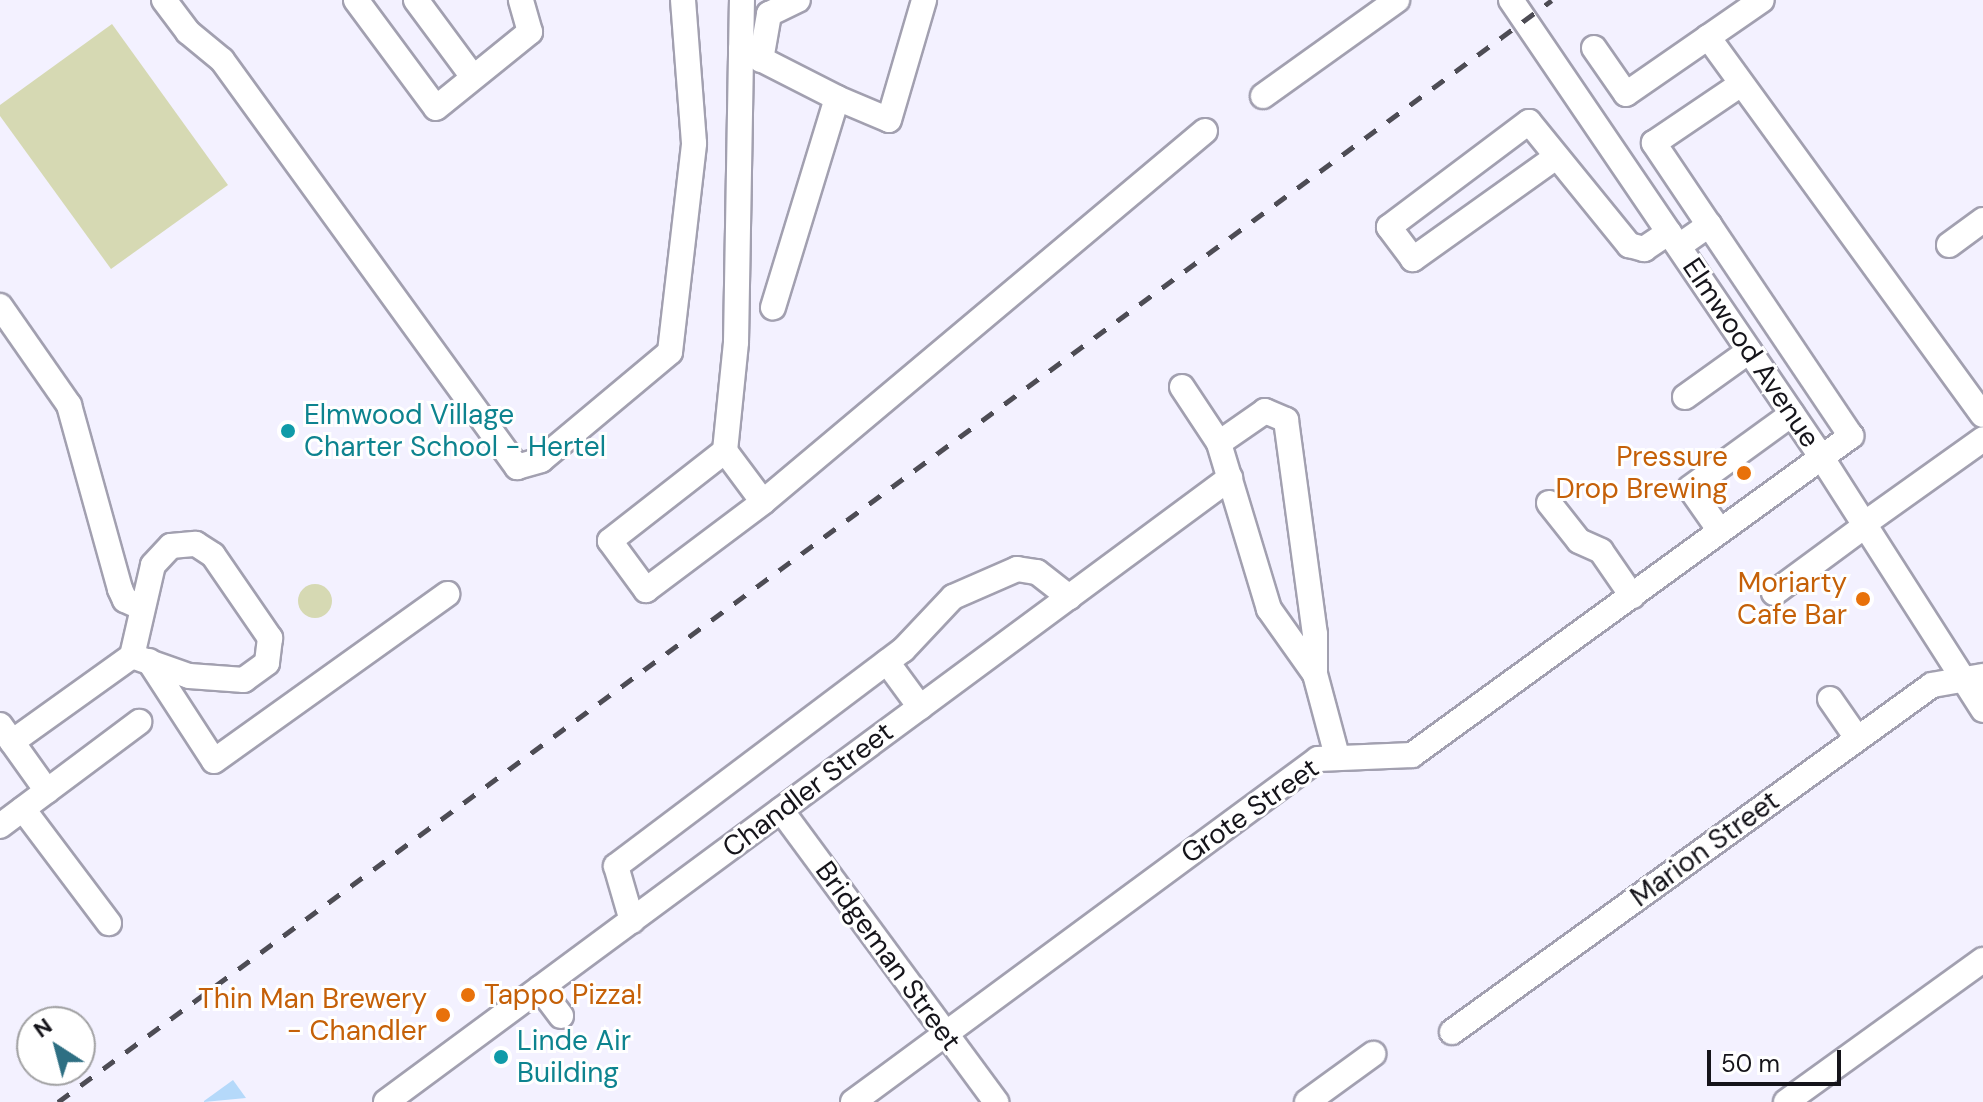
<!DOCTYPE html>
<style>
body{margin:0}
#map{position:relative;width:1983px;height:1102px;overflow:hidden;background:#f3f1ff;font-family:"DM Sans",sans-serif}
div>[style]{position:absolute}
.green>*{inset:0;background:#d6d9b3}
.round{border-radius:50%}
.water>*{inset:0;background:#b5d9fa}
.roads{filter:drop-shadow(2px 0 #a2a0b0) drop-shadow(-2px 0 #a2a0b0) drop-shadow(0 2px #a2a0b0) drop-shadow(0 -2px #a2a0b0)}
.minor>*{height:24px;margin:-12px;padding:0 12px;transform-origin:12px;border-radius:12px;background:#fff}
.rail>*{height:5px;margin-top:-2.5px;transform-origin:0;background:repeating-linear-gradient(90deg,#4d4c54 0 14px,transparent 0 28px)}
.dots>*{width:22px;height:22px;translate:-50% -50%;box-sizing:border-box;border:4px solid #fff;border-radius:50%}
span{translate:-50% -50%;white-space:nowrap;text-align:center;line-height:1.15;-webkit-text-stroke:6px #fff;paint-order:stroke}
.street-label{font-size:28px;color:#15141a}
.culture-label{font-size:28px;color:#0d838f}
.left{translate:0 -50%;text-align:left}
.food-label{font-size:28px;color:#c56008}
.right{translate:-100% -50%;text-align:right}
.north{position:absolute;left:16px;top:1006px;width:80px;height:80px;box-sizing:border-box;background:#fff;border:2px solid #a1a1a3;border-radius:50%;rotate:324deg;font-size:22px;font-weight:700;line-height:32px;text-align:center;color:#15141a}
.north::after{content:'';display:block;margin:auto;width:28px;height:36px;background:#2e6f83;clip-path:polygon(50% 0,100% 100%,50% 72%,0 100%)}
.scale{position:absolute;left:1707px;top:1050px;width:134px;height:36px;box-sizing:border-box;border:4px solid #15141a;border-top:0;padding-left:10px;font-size:24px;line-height:28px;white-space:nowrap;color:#15141a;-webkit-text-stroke:6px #fff;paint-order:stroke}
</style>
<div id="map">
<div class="green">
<div style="clip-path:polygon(112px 24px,228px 185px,111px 269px,0 116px,0 105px)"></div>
<div class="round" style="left:298px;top:584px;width:34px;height:34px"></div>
</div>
<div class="water">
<div style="clip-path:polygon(233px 1080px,246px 1098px,204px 1102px,204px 1101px)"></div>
</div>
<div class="roads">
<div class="minor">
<div style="left:164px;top:0;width:40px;rotate:53deg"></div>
<div style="left:188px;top:32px;width:44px;rotate:39.5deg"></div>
<div style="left:222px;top:60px;width:503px;rotate:54.06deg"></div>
<div style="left:517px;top:467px;width:25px;rotate:-16deg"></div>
<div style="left:541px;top:460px;width:168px;rotate:-39.9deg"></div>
<div style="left:670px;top:352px;width:210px;rotate:-83.4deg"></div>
<div style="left:694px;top:143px;width:143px;rotate:-94.4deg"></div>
<div style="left:356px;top:0;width:134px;rotate:53.5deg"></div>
<div style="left:436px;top:108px;width:121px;rotate:-39deg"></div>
<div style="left:530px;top:32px;width:33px;rotate:-106deg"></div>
<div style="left:416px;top:0;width:96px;rotate:53.5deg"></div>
<div style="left:1511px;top:0;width:554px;rotate:55.82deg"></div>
<div style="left:1822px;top:458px;width:299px;rotate:57.4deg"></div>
<div style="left:1708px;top:37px;width:467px;rotate:54deg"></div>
<div style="left:1594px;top:48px;width:56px;rotate:55.2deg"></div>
<div style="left:1626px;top:94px;width:165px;rotate:-34.7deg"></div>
<div style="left:741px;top:49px;width:108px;rotate:27deg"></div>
<div style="left:837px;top:98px;width:219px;rotate:107deg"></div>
<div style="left:761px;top:60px;width:47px;rotate:-80.1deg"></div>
<div style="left:769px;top:14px;width:32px;rotate:-26deg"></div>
<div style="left:1263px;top:96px;width:165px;rotate:-35.6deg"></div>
<div style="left:837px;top:98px;width:56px;rotate:22.9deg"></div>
<div style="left:889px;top:120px;width:125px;rotate:-73.7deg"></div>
<div style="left:1556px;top:157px;width:176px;rotate:144.5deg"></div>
<div style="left:1413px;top:259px;width:40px;rotate:-127deg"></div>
<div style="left:1389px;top:227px;width:175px;rotate:-36.9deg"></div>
<div style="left:1529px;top:122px;width:159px;rotate:50.9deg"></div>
<div style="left:1629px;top:245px;width:16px;rotate:15deg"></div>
<div style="left:1644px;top:249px;width:30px;rotate:-34deg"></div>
<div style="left:1949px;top:245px;width:42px;rotate:-36.3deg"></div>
<div style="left:1679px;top:246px;width:37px;rotate:-35deg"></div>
<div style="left:1709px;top:225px;width:99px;rotate:-123.9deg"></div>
<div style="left:1654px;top:143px;width:105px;rotate:-34.1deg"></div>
<div style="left:0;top:306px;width:121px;rotate:55.1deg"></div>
<div style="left:69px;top:405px;width:191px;rotate:74.5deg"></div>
<div style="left:120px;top:589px;width:12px;rotate:66deg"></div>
<div style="left:125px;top:600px;width:17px;rotate:24deg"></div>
<div style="left:1182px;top:387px;width:67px;rotate:56.5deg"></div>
<div style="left:1685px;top:397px;width:79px;rotate:-35.7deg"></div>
<div style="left:725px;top:451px;width:146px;rotate:142deg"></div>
<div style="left:610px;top:541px;width:61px;rotate:53.7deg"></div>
<div style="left:646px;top:590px;width:146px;rotate:-36.9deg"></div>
<div style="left:763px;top:502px;width:64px;rotate:-126.7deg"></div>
<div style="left:725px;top:451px;width:110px;rotate:-84.2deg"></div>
<div style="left:736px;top:342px;width:342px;rotate:-89deg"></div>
<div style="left:763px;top:502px;width:577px;rotate:-40.01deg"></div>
<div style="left:1549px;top:503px;width:48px;rotate:51.7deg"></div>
<div style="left:1579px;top:541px;width:24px;rotate:24deg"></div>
<div style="left:1601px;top:551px;width:55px;rotate:55.4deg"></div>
<div style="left:1864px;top:524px;width:146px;rotate:-35.5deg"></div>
<div style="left:1720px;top:531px;width:52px;rotate:-124.9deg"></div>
<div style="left:1690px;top:488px;width:126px;rotate:-36deg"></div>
<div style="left:1774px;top:593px;width:113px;rotate:-36.4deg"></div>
<div style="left:149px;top:661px;width:119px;rotate:57deg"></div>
<div style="left:214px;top:761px;width:287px;rotate:-35.6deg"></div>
<div style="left:887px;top:662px;width:56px;rotate:53.7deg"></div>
<div style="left:1315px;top:674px;width:80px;rotate:-125.3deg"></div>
<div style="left:1269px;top:609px;width:173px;rotate:-106.8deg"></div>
<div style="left:1219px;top:443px;width:56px;rotate:-34.8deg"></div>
<div style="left:1265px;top:411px;width:23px;rotate:23deg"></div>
<div style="left:1286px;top:420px;width:216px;rotate:82.3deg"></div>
<div style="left:1315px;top:634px;width:40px;rotate:90deg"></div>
<div style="left:1315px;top:674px;width:85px;rotate:75deg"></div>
<div style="left:1830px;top:699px;width:47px;rotate:55.3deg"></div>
<div style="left:0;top:725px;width:81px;rotate:54.5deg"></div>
<div style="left:12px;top:742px;width:148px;rotate:-35.6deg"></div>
<div style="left:132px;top:656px;width:93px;rotate:-77deg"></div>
<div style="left:153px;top:565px;width:26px;rotate:-47deg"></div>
<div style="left:171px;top:546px;width:25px;rotate:-5deg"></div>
<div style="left:196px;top:544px;width:20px;rotate:33deg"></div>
<div style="left:213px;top:555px;width:101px;rotate:55.5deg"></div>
<div style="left:270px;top:638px;width:25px;rotate:97deg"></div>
<div style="left:267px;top:663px;width:29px;rotate:144deg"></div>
<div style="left:244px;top:680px;width:55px;rotate:-175.8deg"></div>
<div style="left:189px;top:676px;width:60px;rotate:-160.7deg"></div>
<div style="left:23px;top:809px;width:143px;rotate:53deg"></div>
<div style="left:781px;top:810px;width:363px;rotate:53.6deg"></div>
<div style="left:0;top:826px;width:174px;rotate:-36.8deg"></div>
<div style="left:632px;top:921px;width:57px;rotate:-106.2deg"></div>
<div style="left:616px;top:866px;width:359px;rotate:-37deg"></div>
<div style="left:903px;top:650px;width:73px;rotate:-46.7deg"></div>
<div style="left:953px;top:597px;width:70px;rotate:-23.6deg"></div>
<div style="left:1017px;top:569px;width:20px;rotate:9deg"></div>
<div style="left:1037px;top:572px;width:41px;rotate:38deg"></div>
<div style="left:540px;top:988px;width:35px;rotate:53deg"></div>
<div style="left:1452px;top:1032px;width:592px;rotate:-35.86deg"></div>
<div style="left:1932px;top:685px;width:52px;rotate:-10deg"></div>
<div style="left:386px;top:1102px;width:1050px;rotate:-36.48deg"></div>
<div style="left:853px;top:1102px;width:578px;rotate:-36.41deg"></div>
<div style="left:1318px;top:759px;width:94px;rotate:-2.4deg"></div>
<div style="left:1412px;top:755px;width:543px;rotate:-36deg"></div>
<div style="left:1851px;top:436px;width:254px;rotate:-123.9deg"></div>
<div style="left:1307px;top:1102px;width:82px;rotate:-36deg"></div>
<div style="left:1786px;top:1102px;width:243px;rotate:-35.8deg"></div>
</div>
</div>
<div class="rail">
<div style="left:58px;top:1102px;width:1856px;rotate:-36.41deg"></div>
</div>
<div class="dots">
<div style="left:288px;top:431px;background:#0f9aa8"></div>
<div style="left:1744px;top:473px;background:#e8710a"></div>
<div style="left:1863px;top:599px;background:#e8710a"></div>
<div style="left:468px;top:995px;background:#e8710a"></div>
<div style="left:443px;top:1015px;background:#e8710a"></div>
<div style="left:501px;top:1057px;background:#0f9aa8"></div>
</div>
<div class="street-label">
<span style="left:1751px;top:353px;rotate:56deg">Elmwood Avenue</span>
<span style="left:808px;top:790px;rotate:-37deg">Chandler Street</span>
<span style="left:1250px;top:811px;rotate:-35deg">Grote Street</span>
<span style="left:1705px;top:849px;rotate:-36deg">Marion Street</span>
<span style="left:888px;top:956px;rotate:54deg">Bridgeman Street</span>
</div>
<div class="culture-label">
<span class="left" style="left:304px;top:431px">Elmwood Village<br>Charter School - Hertel</span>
<span class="left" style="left:517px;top:1057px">Linde Air<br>Building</span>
</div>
<div class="food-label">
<span class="right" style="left:1728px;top:473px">Pressure<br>Drop Brewing</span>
<span class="right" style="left:1847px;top:599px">Moriarty<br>Cafe Bar</span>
<span class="left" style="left:484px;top:995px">Tappo Pizza!</span>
<span class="right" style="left:427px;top:1015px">Thin Man Brewery<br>- Chandler</span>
</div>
<div class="north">N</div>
<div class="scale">50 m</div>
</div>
